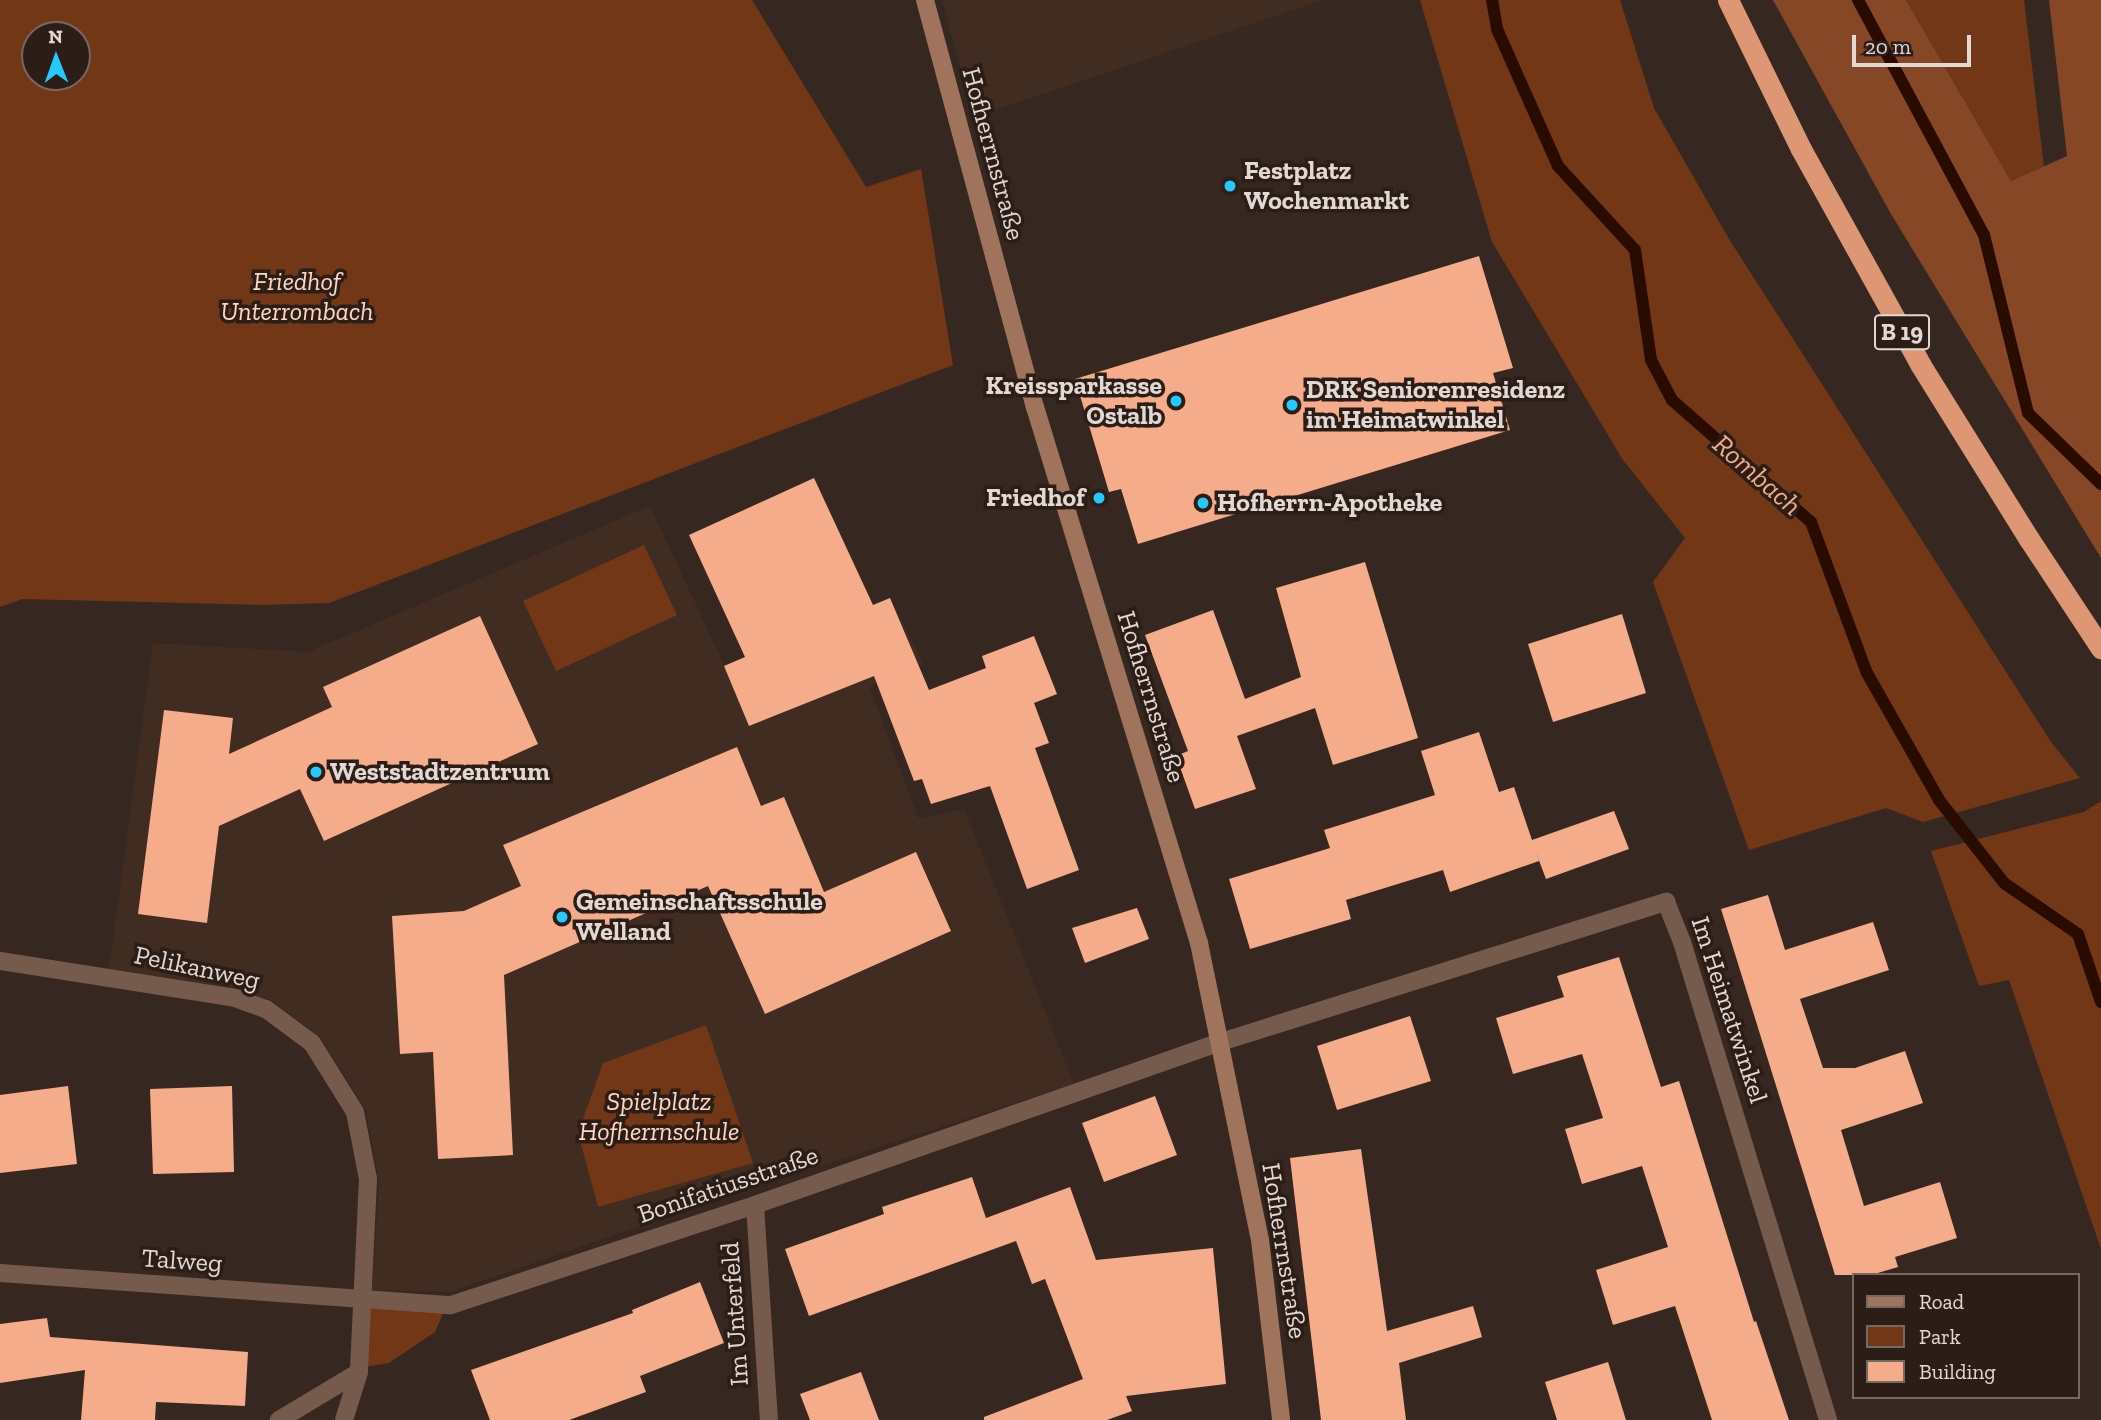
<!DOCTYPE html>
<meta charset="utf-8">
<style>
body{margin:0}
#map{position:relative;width:2101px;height:1420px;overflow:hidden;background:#362821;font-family:"Zilla Slab",serif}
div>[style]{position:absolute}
.built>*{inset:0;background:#412c22}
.green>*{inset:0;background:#713717}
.forest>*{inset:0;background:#864727}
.stream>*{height:12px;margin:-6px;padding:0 6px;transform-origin:6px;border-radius:6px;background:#2a0b00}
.building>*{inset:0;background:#f4ac8a}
.street>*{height:18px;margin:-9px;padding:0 9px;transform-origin:9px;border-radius:9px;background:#765a4c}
.secondary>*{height:18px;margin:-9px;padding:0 9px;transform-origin:9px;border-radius:9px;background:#a0735d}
.highway>*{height:21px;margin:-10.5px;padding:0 10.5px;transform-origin:10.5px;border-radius:10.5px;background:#dd9775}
.dots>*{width:19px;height:19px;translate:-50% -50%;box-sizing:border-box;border:4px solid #2c1e17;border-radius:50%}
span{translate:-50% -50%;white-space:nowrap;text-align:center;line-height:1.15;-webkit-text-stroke:7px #2c1e17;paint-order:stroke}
.shield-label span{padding:2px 5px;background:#2c1e17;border:2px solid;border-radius:5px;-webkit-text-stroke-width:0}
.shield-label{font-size:24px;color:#e3d9d4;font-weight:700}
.street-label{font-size:26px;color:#e3d9d4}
.poi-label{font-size:26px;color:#e3d9d4;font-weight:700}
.left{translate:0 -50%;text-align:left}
.right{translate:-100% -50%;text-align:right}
.park-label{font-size:26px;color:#ffd7c5;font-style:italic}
.water-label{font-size:28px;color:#f6ab87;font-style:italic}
.legend{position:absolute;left:1852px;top:1273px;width:228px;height:126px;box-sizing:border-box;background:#2c1e17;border:2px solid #756963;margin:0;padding:9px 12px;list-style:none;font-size:21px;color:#e3d9d4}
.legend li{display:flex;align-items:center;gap:14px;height:35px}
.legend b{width:35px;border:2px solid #756963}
.north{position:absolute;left:21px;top:21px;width:70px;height:70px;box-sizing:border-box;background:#2c1e17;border:2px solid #756963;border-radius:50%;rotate:359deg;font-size:19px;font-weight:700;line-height:28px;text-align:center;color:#e3d9d4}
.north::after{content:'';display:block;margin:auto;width:24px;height:32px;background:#24c9fe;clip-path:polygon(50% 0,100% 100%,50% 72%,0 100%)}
.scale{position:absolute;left:1852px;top:35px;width:119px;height:32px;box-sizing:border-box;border:4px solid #e3d9d4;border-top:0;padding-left:9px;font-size:21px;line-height:24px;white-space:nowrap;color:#e3d9d4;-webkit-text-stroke:5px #2c1e17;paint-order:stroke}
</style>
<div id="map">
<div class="built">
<div style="clip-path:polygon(942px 0,1323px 0,973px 117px)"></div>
<div style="clip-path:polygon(650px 506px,724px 665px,890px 598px,923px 663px,869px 687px,919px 819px,964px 809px,1074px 1084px,739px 1192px,449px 1292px,372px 1290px,379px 1182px,366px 1111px,322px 1039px,273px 1001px,236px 990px,109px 970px,153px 643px,308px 652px)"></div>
</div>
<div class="green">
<div style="clip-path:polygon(evenodd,0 0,752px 0,866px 187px,921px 169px,953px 365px,329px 603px,261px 605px,22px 599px,0 607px,0 0,35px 35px,77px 35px,77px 77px,35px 77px,35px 35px)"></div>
<div style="clip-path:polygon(1420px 0,1620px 0,1654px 108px,1729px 239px,2051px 742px,2080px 778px,1923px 822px,1886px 808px,1749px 850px,1653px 582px,1685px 538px,1623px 460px,1492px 242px)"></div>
<div style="clip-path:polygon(1906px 0,2024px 0,2044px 167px,2011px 181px)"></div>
<div style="clip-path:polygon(644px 545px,677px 615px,556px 671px,523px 601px)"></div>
<div style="clip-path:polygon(2101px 801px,2101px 1249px,2009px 980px,1979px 986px,1931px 851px,2084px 812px)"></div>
<div style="clip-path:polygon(706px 1025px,753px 1163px,598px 1207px,578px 1133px,603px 1063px)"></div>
<div style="clip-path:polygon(364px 1306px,445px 1309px,435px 1332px,389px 1363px,364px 1367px)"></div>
</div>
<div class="forest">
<div style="clip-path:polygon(1773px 0,1906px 0,2011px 181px,2067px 156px,2049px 0,2101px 0,2101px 558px,1891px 214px)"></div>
</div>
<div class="stream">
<div style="left:1492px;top:0;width:29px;rotate:80deg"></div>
<div style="left:1497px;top:29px;width:150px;rotate:66deg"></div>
<div style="left:1558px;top:166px;width:114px;rotate:47.5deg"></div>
<div style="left:1635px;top:250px;width:111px;rotate:81.7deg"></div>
<div style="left:1651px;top:360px;width:45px;rotate:62.3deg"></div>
<div style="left:1672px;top:400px;width:185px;rotate:41.3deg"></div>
<div style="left:1811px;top:522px;width:161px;rotate:69.7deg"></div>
<div style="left:1867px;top:673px;width:146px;rotate:60.4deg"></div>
<div style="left:1939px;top:800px;width:105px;rotate:51.9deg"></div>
<div style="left:2004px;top:883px;width:90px;rotate:34.6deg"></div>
<div style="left:2078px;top:934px;width:72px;rotate:71.3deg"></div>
<div style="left:1858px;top:0;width:267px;rotate:61.8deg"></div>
<div style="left:1984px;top:235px;width:183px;rotate:76.1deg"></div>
<div style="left:2028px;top:413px;width:102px;rotate:44.2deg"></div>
</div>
<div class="building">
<div style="clip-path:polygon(1479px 256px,1513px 368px,1493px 373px,1510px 430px,1138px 544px,1121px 489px,1109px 492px,1075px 379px)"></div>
<div style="clip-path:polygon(814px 478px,873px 605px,890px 598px,929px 690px,986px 668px,982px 656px,1034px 636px,1057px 694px,1034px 703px,1049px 743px,1035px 748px,1079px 870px,1027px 889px,990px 786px,931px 804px,922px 779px,914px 781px,874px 676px,749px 726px,724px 666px,745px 657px,689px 535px)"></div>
<div style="clip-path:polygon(1365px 562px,1418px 738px,1333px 765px,1315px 708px,1237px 736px,1256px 789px,1195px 809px,1176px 756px,1188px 751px,1145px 635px,1213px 610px,1245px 699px,1301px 677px,1276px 588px)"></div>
<div style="clip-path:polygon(1622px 614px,1646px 693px,1553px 722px,1528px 644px)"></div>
<div style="clip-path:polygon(480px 616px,538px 744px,324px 841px,300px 789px,219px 826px,207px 923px,138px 914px,164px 710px,233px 718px,229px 754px,332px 707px,323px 687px)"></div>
<div style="clip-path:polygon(1479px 732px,1499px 792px,1514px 787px,1532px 840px,1614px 811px,1629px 849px,1546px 879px,1535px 850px,1539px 861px,1450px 892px,1443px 870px,1346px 900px,1351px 919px,1250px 949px,1229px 879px,1330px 848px,1324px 830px,1435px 795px,1421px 751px)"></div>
<div style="clip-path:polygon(737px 747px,761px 806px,784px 797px,824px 892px,916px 852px,951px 931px,765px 1014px,708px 886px,504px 975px,513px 1155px,438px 1159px,433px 1052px,400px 1054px,392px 916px,464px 911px,521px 886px,503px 845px)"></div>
<div style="clip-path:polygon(1768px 895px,1785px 950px,1873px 922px,1889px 970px,1800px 999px,1823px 1068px,1855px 1068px,1905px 1051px,1923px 1103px,1841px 1130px,1864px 1206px,1940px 1182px,1957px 1238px,1895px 1257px,1898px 1267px,1871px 1275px,1835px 1275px,1721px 909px)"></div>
<div style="clip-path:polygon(1137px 908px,1149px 939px,1085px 963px,1072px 928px)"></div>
<div style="clip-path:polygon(1619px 957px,1661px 1087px,1679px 1081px,1754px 1322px,1756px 1321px,1789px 1420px,1712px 1420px,1675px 1306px,1613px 1325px,1596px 1270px,1668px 1247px,1642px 1166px,1582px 1184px,1565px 1129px,1603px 1118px,1582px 1054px,1513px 1074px,1496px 1018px,1564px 997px,1557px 976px)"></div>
<div style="clip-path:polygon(1410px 1016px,1431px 1081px,1337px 1110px,1317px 1046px)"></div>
<div style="clip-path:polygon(68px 1086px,77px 1164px,0 1173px,0 1095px)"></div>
<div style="clip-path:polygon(232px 1086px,234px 1172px,153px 1174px,150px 1089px)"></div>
<div style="clip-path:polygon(1155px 1096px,1177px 1155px,1104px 1182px,1082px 1123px)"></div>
<div style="clip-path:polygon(1361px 1149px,1387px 1331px,1473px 1306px,1482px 1337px,1399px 1363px,1406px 1420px,1321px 1420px,1290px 1158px)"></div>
<div style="clip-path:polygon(972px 1177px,986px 1218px,1070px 1187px,1096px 1260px,1213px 1248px,1226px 1384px,1126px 1396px,1132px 1411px,1107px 1420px,984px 1420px,984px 1417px,1083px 1379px,1045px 1279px,1032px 1284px,1016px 1241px,809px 1316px,785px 1249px,884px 1214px,882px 1207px)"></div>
<div style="clip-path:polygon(700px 1282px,724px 1343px,640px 1376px,646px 1392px,569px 1420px,490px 1420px,471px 1370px,633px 1313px,632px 1310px)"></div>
<div style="clip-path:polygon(47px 1318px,50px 1337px,248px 1352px,245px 1406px,156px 1402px,155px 1420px,81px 1420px,85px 1370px,0 1383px,0 1324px)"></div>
<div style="clip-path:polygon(1608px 1362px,1626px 1420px,1557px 1420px,1545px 1382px)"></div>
<div style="clip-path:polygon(861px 1372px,879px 1420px,810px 1420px,800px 1394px)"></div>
</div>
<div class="street">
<div style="left:0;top:961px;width:238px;rotate:8.9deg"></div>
<div style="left:235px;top:998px;width:33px;rotate:20deg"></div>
<div style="left:266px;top:1009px;width:57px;rotate:36.5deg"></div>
<div style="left:312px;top:1043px;width:81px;rotate:58.1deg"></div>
<div style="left:355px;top:1112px;width:68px;rotate:79deg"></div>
<div style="left:368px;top:1179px;width:193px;rotate:92.7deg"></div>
<div style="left:359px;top:1372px;width:50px;rotate:107.4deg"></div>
<div style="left:755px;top:1205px;width:215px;rotate:86.3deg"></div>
<div style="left:0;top:1273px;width:452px;rotate:4.1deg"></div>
<div style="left:451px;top:1305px;width:320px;rotate:-18.2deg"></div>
<div style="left:755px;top:1205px;width:494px;rotate:-19.3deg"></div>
<div style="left:1221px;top:1042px;width:467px;rotate:-17.5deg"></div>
<div style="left:1666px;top:902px;width:43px;rotate:68.2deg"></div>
<div style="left:1682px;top:942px;width:500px;rotate:73deg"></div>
<div style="left:279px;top:1420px;width:93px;rotate:-31deg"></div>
</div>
<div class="secondary">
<div style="left:925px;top:0;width:422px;rotate:74.9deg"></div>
<div style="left:1035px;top:407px;width:561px;rotate:72.99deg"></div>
<div style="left:1199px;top:943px;width:303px;rotate:78.4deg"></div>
<div style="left:1260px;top:1240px;width:181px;rotate:83.3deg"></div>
</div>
<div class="highway">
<div style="left:1728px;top:0;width:166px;rotate:63.9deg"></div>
<div style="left:1801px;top:149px;width:246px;rotate:61deg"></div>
<div style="left:1920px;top:364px;width:206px;rotate:58.1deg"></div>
<div style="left:2029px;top:539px;width:131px;rotate:56.6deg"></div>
</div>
<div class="dots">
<div style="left:1230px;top:186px;background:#24c9fe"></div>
<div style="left:1176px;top:401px;background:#24c9fe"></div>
<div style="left:1292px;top:405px;background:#24c9fe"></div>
<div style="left:1099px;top:498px;background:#24c9fe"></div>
<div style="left:1203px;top:503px;background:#24c9fe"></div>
<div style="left:316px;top:772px;background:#24c9fe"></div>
<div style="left:562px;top:917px;background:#24c9fe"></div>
</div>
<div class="shield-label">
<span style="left:1902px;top:332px">B 19</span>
</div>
<div class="street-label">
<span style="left:993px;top:154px;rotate:75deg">Hofherrnstraße</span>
<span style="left:1151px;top:697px;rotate:73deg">Hofherrnstraße</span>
<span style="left:197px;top:968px;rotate:12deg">Pelikanweg</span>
<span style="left:1729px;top:1010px;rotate:72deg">Im Heimatwinkel</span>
<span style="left:728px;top:1185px;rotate:-19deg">Bonifatiusstraße</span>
<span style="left:1284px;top:1251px;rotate:81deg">Hofherrnstraße</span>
<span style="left:182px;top:1261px;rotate:4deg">Talweg</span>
<span style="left:735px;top:1314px;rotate:-94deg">Im Unterfeld</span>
</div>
<div class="poi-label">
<span class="left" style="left:1244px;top:186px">Festplatz<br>Wochenmarkt</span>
<span class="right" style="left:1162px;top:401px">Kreissparkasse<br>Ostalb</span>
<span class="left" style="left:1306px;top:405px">DRK Seniorenresidenz<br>im Heimatwinkel</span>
<span class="right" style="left:1085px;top:498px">Friedhof</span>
<span class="left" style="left:1217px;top:503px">Hofherrn-Apotheke</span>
<span class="left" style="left:330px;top:772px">Weststadtzentrum</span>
<span class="left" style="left:576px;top:917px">Gemeinschaftsschule<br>Welland</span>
</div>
<div class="park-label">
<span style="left:297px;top:297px">Friedhof<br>Unterrombach</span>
<span style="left:659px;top:1117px">Spielplatz<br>Hofherrnschule</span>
</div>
<div class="water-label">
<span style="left:1757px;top:475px;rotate:41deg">Rombach</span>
</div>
<ul class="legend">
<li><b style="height:9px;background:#a0735d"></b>Road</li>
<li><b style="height:19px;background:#713717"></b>Park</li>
<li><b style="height:19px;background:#f4ac8a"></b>Building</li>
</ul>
<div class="north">N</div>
<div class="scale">20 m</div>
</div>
